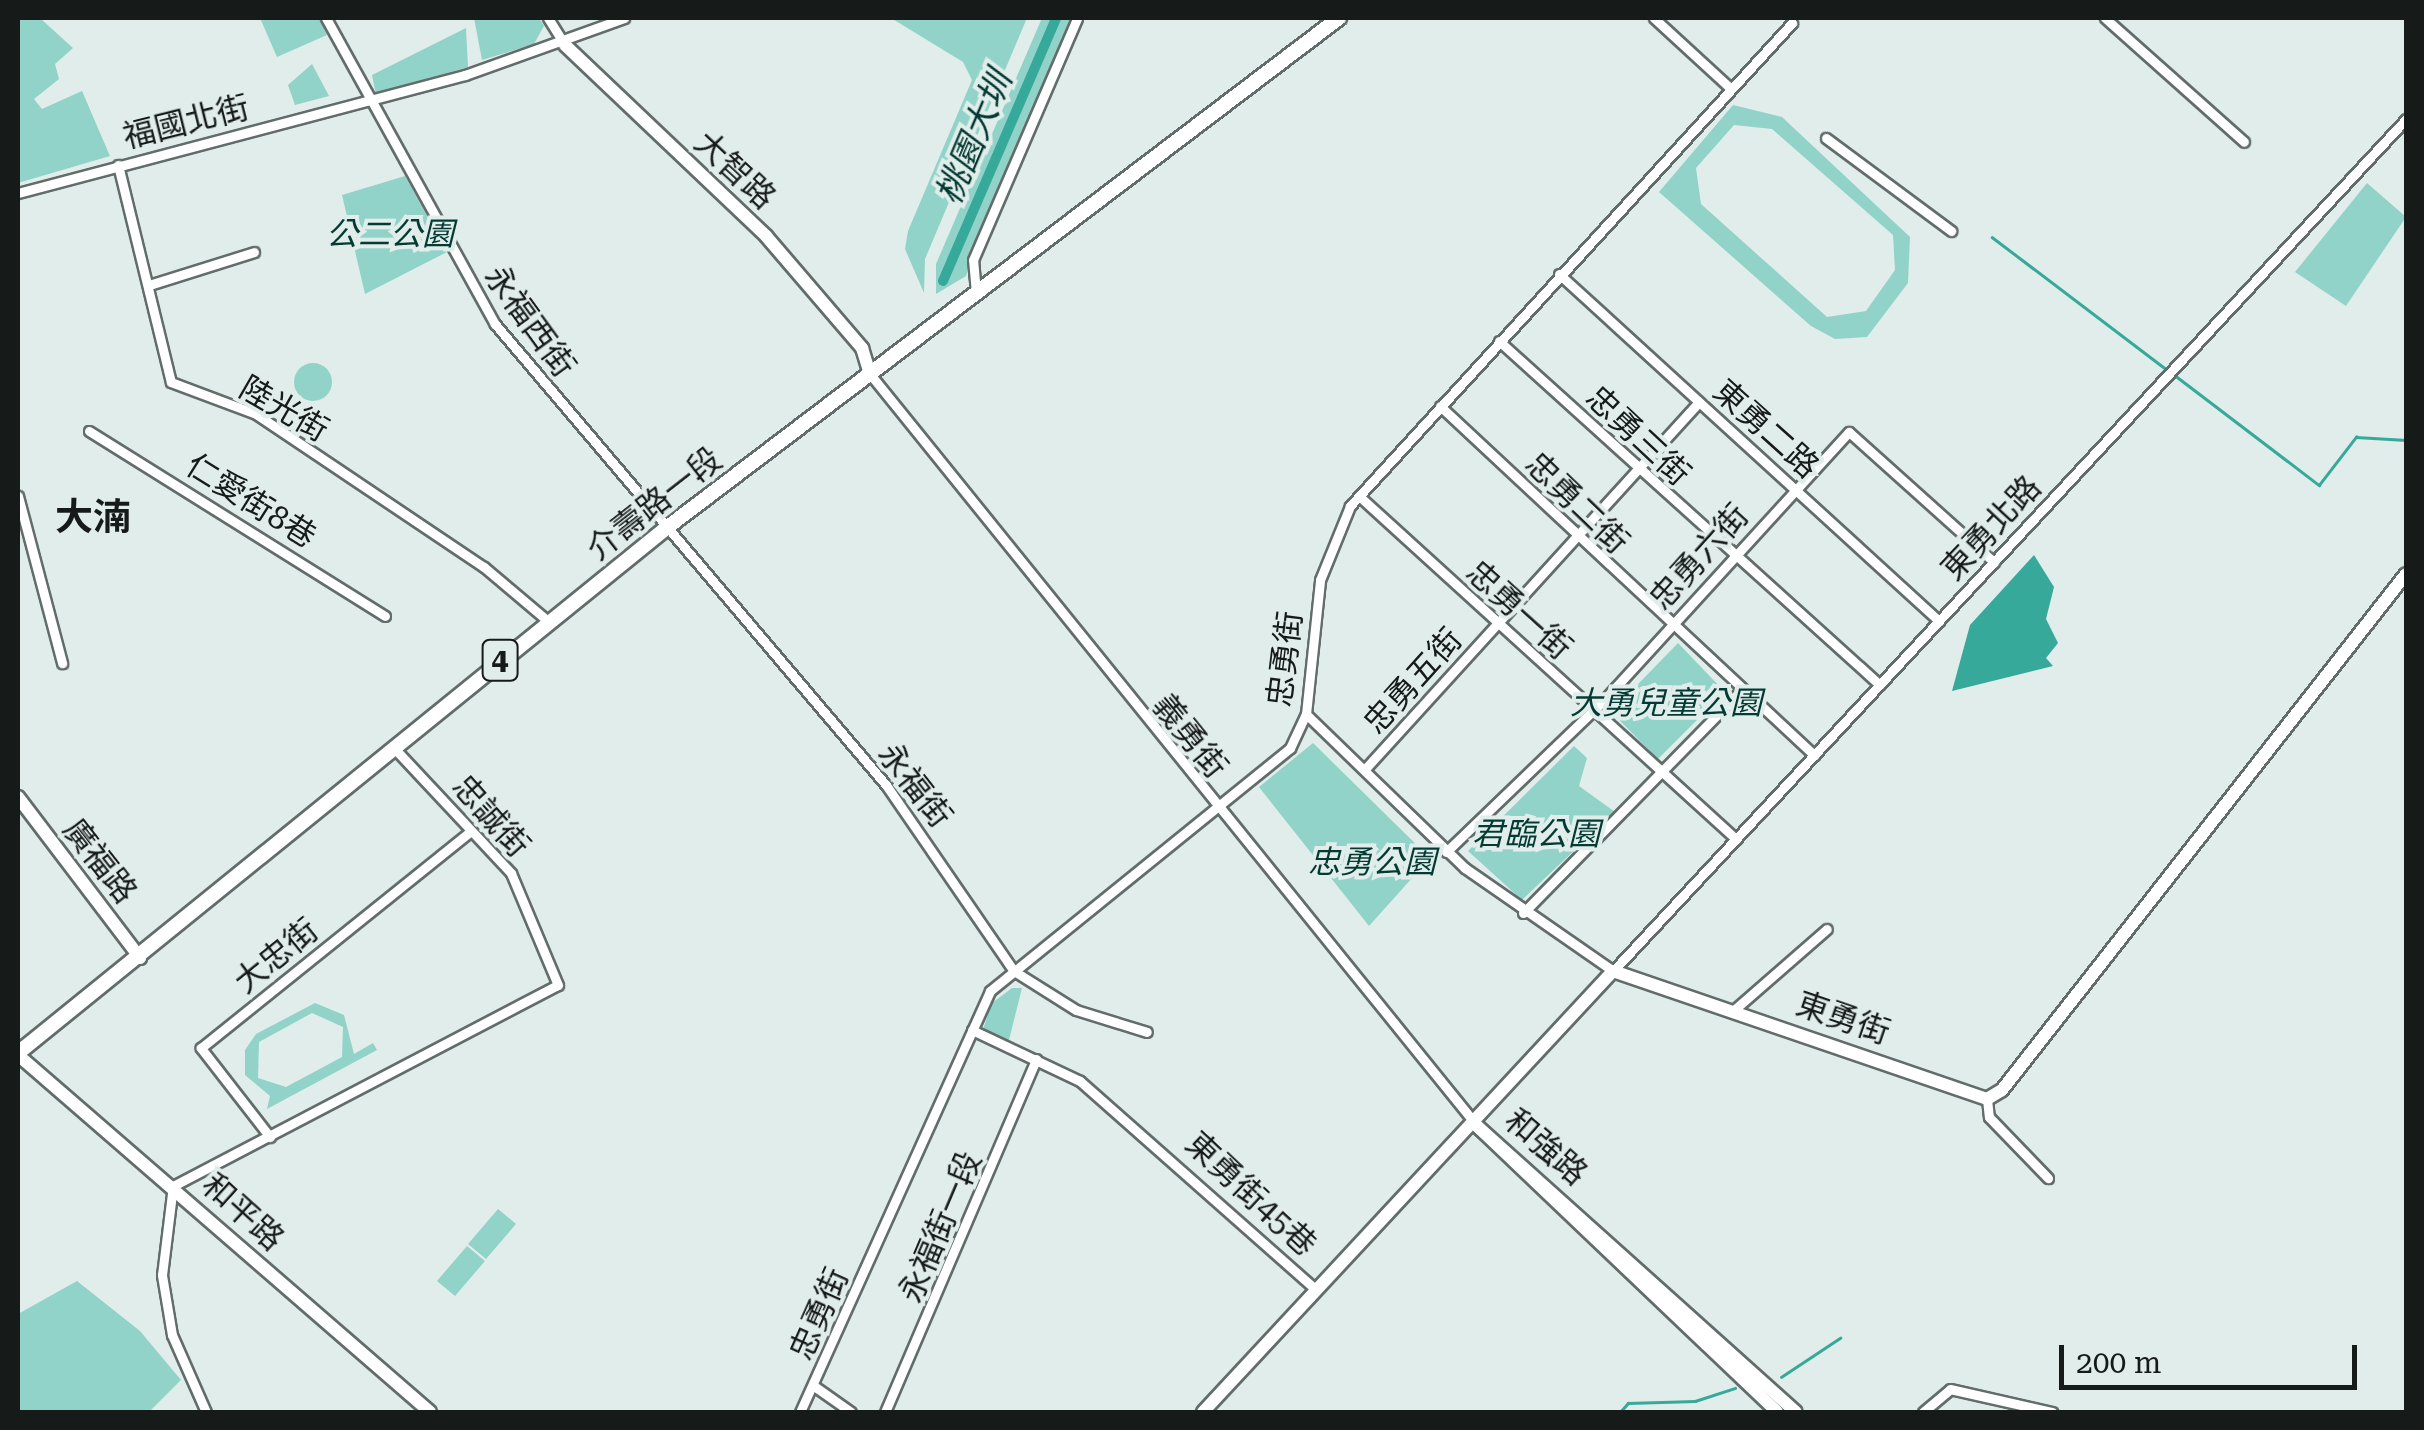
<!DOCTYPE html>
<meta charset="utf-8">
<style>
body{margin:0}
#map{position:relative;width:2424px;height:1430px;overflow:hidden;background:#e1edea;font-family:"Roboto Serif","Noto Sans TC",serif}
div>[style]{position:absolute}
.green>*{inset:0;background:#91d3c8}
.round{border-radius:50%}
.water>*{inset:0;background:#36a99b}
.stream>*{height:2.5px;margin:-1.25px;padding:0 1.25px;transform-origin:1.25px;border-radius:1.25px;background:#36a99b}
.canal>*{height:10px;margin:-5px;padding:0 5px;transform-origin:5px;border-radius:5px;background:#36a99b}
.roads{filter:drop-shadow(2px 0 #626d6b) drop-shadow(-2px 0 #626d6b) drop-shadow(0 2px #626d6b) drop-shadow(0 -2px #626d6b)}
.street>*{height:9px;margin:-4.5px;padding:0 4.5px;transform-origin:4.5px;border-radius:4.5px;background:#fff}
.secondary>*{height:12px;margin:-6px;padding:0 6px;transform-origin:6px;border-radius:6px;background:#fff}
.primary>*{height:14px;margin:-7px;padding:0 7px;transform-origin:7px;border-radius:7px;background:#fff}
span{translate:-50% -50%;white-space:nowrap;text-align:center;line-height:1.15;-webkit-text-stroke:8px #e1edea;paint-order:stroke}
.shield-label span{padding:2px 8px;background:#e1edea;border:2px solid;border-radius:8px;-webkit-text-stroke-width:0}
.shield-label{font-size:30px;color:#161a19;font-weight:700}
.street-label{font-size:32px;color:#161a19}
.park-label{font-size:32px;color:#043a34;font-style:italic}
.water-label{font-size:35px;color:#013731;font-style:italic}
.quarter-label{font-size:38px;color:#161a19;font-weight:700}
.frame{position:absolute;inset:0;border:20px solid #161a19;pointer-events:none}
.scale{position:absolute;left:2059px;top:1345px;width:298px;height:45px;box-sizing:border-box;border:5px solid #161a19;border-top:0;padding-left:12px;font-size:30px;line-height:35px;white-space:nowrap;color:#161a19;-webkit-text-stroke:8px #e1edea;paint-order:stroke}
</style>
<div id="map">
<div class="green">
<div style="clip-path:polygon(18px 18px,40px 18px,73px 48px,55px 64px,59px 79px,34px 99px,42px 109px,82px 91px,110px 156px,18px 183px)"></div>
<div style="clip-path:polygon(260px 18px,319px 18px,327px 35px,277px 57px)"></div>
<div style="clip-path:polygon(474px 18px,539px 18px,544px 26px,534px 44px,482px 60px)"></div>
<div style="clip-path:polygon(891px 18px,1027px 18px,925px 259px,924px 293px,905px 249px,908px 231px,972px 80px,963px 62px)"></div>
<div style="clip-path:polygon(1042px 18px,1072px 18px,966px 276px,936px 294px,936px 264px)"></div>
<div style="clip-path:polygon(466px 28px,468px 67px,376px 95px,372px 75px)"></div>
<div style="clip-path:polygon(312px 64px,329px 96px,295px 105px,288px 85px)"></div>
<div style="clip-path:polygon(evenodd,1733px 105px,1782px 117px,1910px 237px,1908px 283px,1867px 337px,1835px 339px,1811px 326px,1659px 192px,1733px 105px,1734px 125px,1772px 129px,1893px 235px,1895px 270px,1866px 311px,1827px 317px,1701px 204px,1696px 168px,1734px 125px)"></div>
<div style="clip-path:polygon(405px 176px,447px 252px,365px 294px,342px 195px)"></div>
<div style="clip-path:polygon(2367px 183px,2406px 217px,2346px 306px,2295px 272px)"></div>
<div class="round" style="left:294px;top:363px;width:38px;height:38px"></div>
<div style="clip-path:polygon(1678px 643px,1725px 692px,1658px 759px,1611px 712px)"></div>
<div style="clip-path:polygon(1313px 743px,1430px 858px,1369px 926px,1259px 787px)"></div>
<div style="clip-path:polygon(1574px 746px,1587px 758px,1579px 786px,1615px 812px,1522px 900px,1468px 851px)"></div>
<div style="clip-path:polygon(1012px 988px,1022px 988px,1008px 1044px,982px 1032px,992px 1003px)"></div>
<div style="clip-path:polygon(evenodd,315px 1003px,344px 1015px,354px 1054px,373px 1043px,377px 1050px,267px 1109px,270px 1096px,245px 1075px,245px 1050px,256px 1034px,315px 1003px,312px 1013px,343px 1027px,342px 1057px,286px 1087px,258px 1078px,259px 1042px,312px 1013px)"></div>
<div style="clip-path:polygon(498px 1209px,516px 1224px,486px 1259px,468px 1244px)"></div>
<div style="clip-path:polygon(467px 1246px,485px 1261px,455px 1296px,437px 1281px)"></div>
<div style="clip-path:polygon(77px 1281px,140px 1331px,181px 1380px,149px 1412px,18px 1412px,18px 1314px)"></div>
</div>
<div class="water">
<div style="clip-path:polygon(2034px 555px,2054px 587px,2046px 619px,2058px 643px,2046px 658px,2053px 666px,1952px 691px,1970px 625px)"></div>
</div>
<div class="stream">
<div style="left:1992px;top:237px;width:218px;rotate:37.2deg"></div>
<div style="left:2172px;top:373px;width:185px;rotate:37.3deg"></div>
<div style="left:2319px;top:485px;width:61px;rotate:-52.4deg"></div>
<div style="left:2356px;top:437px;width:50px;rotate:3.4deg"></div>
<div style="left:1781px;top:1377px;width:71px;rotate:-33.5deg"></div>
<div style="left:1620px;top:1412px;width:12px;rotate:-48deg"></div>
<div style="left:1628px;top:1403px;width:67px;rotate:-1.7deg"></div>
<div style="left:1695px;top:1401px;width:42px;rotate:-18deg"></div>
</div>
<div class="canal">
<div style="left:943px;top:281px;width:286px;rotate:-66.7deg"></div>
</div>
<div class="roads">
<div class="street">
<div style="left:326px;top:18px;width:350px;rotate:61.1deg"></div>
<div style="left:495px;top:324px;width:604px;rotate:49.7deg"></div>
<div style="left:886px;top:785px;width:226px;rotate:55.5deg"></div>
<div style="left:1014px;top:971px;width:73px;rotate:32.2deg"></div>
<div style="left:1076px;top:1010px;width:74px;rotate:17.2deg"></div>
<div style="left:548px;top:18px;width:32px;rotate:58deg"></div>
<div style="left:1654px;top:18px;width:103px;rotate:42.6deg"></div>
<div style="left:2105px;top:18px;width:186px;rotate:41.7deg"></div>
<div style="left:1826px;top:138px;width:156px;rotate:36.6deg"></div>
<div style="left:118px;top:165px;width:223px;rotate:76.3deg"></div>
<div style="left:171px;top:382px;width:91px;rotate:20.6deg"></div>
<div style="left:256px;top:414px;width:275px;rotate:33.9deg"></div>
<div style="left:484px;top:567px;width:84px;rotate:40.2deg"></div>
<div style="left:18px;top:193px;width:462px;rotate:-14.8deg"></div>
<div style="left:465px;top:75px;width:169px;rotate:-19.7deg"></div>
<div style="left:1559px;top:274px;width:515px;rotate:42.4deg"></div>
<div style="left:149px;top:285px;width:110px;rotate:-17.4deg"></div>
<div style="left:976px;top:293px;width:33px;rotate:-95deg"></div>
<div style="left:973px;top:260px;width:263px;rotate:-66.7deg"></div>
<div style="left:1499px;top:341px;width:513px;rotate:42.08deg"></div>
<div style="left:870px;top:374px;width:961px;rotate:51.08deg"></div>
<div style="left:1440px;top:406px;width:512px;rotate:43.02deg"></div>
<div style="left:89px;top:431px;width:349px;rotate:32deg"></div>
<div style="left:18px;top:496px;width:173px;rotate:75.2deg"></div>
<div style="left:1359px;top:496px;width:510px;rotate:42.3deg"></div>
<div style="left:1306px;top:714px;width:221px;rotate:44.1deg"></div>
<div style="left:1465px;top:868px;width:180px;rotate:34.8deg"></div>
<div style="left:1613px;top:971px;width:1164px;rotate:-47.05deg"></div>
<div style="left:1365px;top:769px;width:496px;rotate:-47.7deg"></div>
<div style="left:1446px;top:852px;width:219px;rotate:-43.9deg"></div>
<div style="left:1604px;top:700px;width:363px;rotate:-47.6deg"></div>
<div style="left:1849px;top:432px;width:195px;rotate:41.9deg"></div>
<div style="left:1523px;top:913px;width:312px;rotate:-45.6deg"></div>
<div style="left:1734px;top:1010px;width:123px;rotate:-41.1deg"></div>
<div style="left:972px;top:1030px;width:119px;rotate:25.3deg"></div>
<div style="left:1080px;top:1081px;width:315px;rotate:41.5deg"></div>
<div style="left:1987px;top:1099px;width:18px;rotate:84deg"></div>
<div style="left:1989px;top:1117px;width:85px;rotate:46deg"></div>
<div style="left:270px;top:1137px;width:113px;rotate:-127.8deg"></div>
<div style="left:201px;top:1048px;width:345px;rotate:-38.8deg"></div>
<div style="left:814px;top:1386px;width:45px;rotate:35.1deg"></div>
<div style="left:206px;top:1412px;width:84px;rotate:-113.8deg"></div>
<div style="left:172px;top:1335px;width:61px;rotate:-99.5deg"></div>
<div style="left:162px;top:1275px;width:90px;rotate:-83deg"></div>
<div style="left:173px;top:1186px;width:434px;rotate:-27.6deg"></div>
<div style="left:558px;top:985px;width:121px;rotate:-112.8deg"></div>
<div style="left:511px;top:873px;width:173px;rotate:-133.1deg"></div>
<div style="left:800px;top:1412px;width:462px;rotate:-65.7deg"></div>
<div style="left:990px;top:991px;width:386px;rotate:-39deg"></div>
<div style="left:1290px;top:748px;width:38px;rotate:-65deg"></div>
<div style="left:1306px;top:714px;width:135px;rotate:-84deg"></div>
<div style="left:1320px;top:580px;width:80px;rotate:-67.9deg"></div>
<div style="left:1350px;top:506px;width:655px;rotate:-47.54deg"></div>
<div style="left:885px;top:1412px;width:384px;rotate:-66.8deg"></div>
<div style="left:1923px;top:1412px;width:35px;rotate:-40deg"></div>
<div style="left:1950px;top:1389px;width:105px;rotate:12.7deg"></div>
</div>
<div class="secondary">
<div style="left:565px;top:45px;width:277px;rotate:43.5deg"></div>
<div style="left:766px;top:236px;width:148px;rotate:49.4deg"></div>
<div style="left:862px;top:348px;width:27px;rotate:73deg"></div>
<div style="left:18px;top:797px;width:202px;rotate:52.8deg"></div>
<div style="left:18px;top:1055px;width:545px;rotate:40.91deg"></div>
<div style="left:1477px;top:1126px;width:428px;rotate:41.9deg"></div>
<div style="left:1477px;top:1126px;width:414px;rotate:43.6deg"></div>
<div style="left:1203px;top:1412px;width:602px;rotate:-47.09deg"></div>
<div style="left:1613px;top:971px;width:395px;rotate:18.9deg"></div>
<div style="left:1987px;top:1099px;width:17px;rotate:-31deg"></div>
<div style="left:2002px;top:1090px;width:655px;rotate:-51.94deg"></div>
</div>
<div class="primary">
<div style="left:18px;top:1053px;width:833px;rotate:-39deg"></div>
<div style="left:665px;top:529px;width:846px;rotate:-37.17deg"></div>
</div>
</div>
<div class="shield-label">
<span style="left:500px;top:660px">4</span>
</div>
<div class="street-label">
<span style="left:186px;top:122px;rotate:-14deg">福國北街</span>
<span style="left:735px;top:170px;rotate:43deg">大智路</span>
<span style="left:530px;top:321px;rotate:54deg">永福西街</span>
<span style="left:284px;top:409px;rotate:30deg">陸光街</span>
<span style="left:1766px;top:429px;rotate:42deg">東勇二路</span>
<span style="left:1638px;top:436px;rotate:43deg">忠勇三街</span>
<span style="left:251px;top:501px;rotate:32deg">仁愛街8巷</span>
<span style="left:1577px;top:503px;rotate:44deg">忠勇二街</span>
<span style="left:654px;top:504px;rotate:-38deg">介壽路一段</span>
<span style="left:1991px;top:528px;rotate:-47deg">東勇北路</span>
<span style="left:1699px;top:557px;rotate:-48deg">忠勇六街</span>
<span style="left:1519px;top:610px;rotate:42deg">忠勇一街</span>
<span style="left:1285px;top:659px;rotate:-83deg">忠勇街</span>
<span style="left:1413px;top:681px;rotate:-48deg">忠勇五街</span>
<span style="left:1190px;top:736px;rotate:51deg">義勇街</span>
<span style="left:915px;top:785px;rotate:52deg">永福街</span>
<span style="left:491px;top:816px;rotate:48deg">忠誠街</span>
<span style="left:100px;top:861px;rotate:52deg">廣福路</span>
<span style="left:276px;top:956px;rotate:-39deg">大忠街</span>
<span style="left:1843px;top:1018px;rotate:19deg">東勇街</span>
<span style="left:1546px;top:1147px;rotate:41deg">和強路</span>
<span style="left:1251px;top:1194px;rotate:43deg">東勇街45巷</span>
<span style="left:243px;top:1212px;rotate:42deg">和平路</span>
<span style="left:940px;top:1227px;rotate:-67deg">永福街一段</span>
<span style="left:819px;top:1314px;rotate:-66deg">忠勇街</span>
</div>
<div class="park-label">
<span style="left:390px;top:234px">公二公園</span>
<span style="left:1666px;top:703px">大勇兒童公園</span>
<span style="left:1536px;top:834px">君臨公園</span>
<span style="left:1372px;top:862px">忠勇公園</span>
</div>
<div class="water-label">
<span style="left:975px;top:138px;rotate:-67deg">桃園大圳</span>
</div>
<div class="quarter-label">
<span style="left:93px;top:518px">大湳</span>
</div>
<div class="frame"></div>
<div class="scale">200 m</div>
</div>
